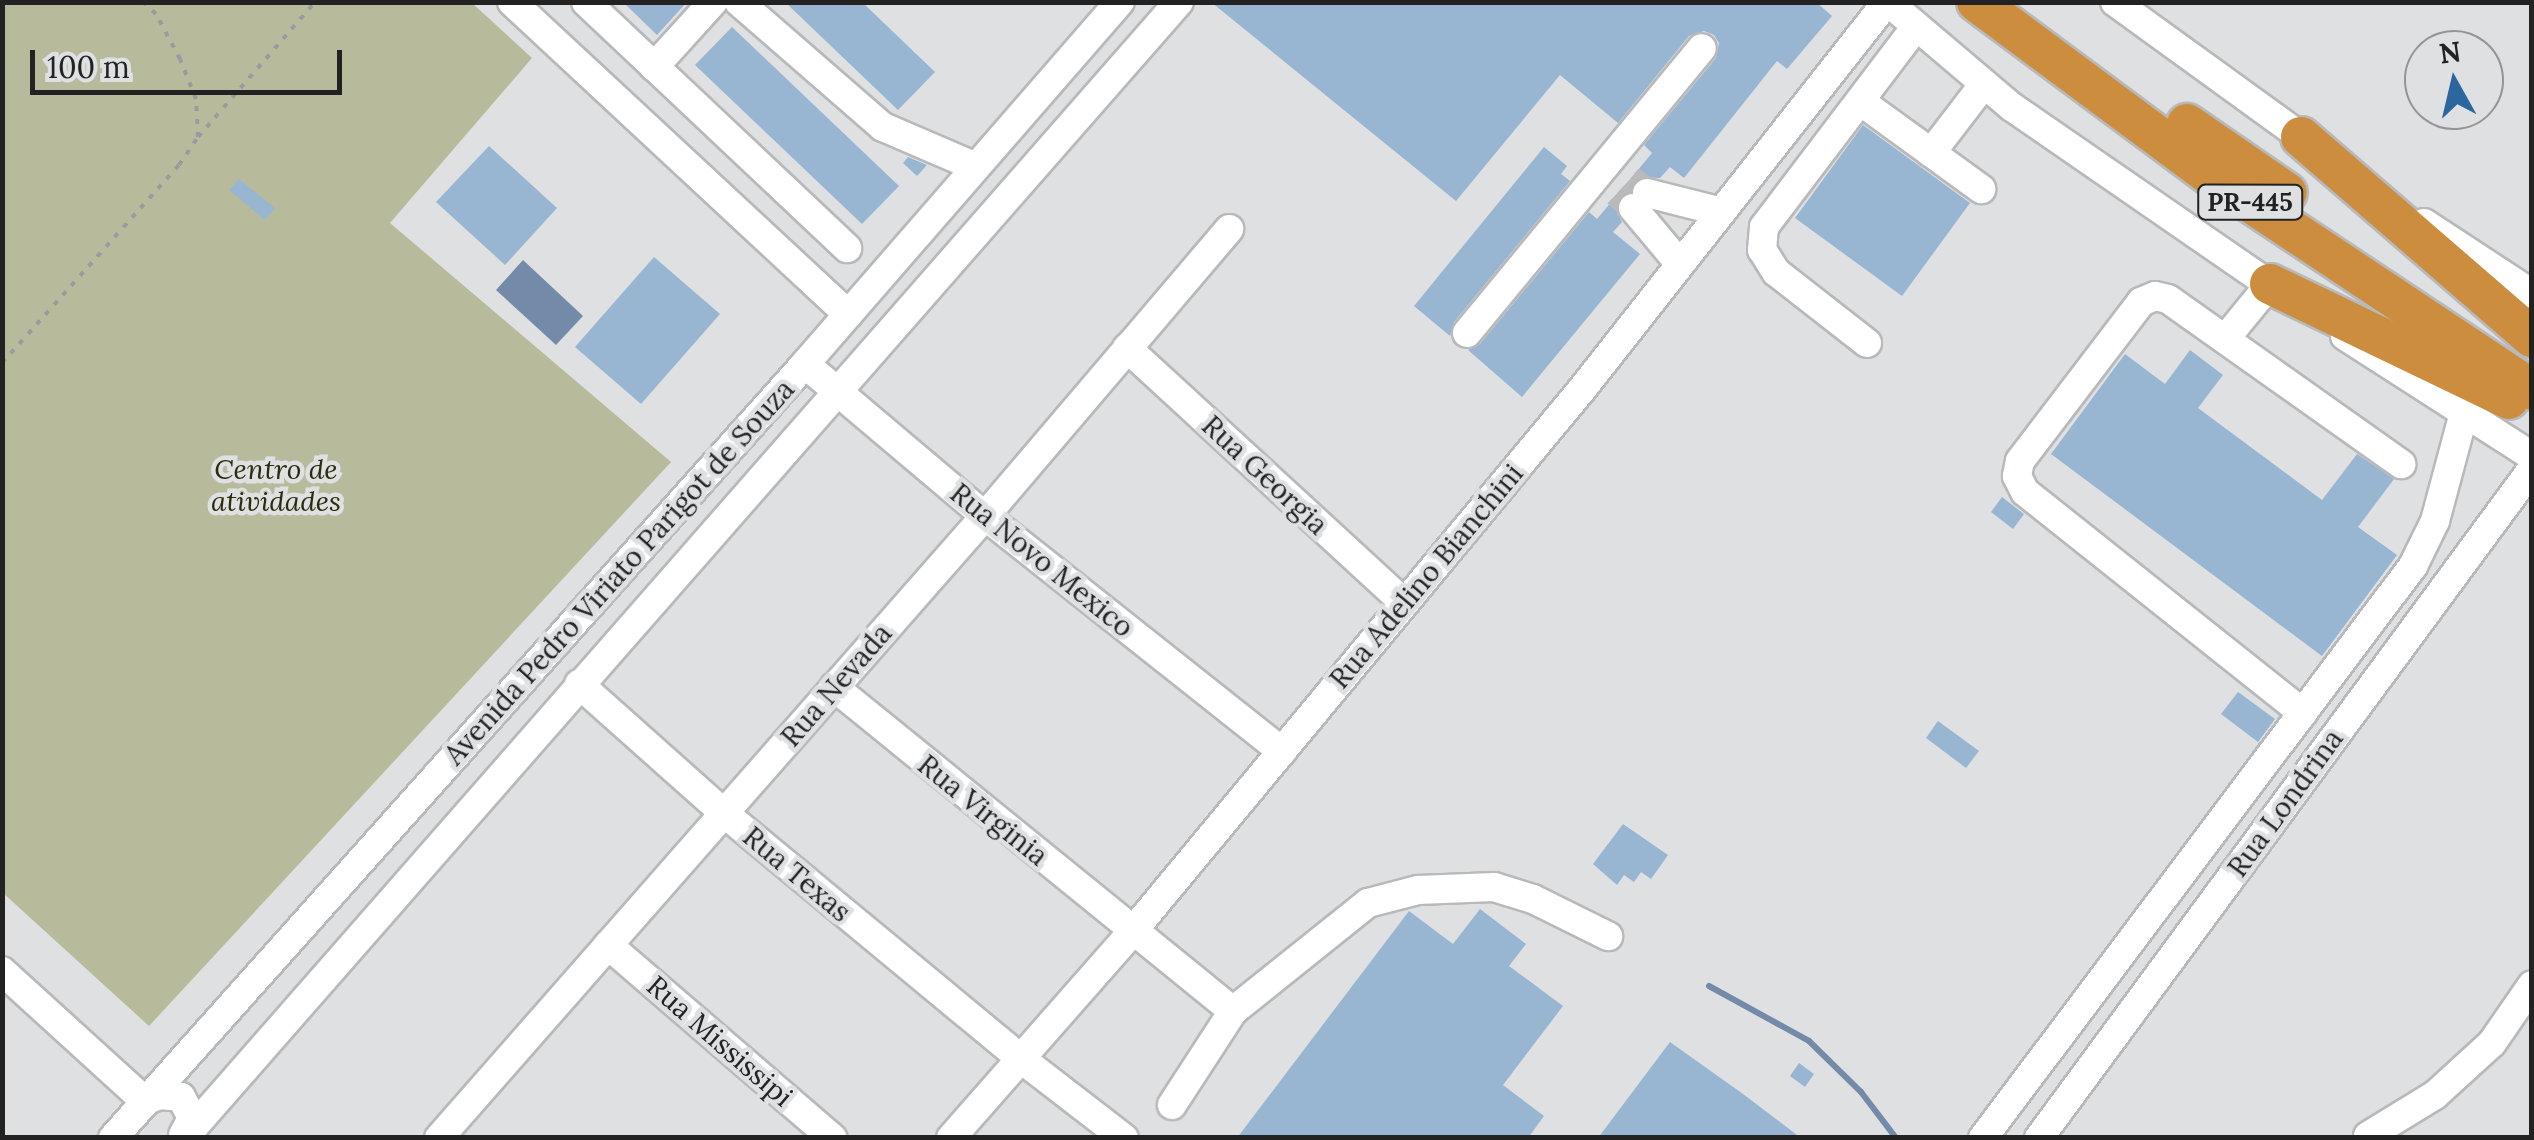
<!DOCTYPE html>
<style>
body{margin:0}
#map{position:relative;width:2534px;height:1140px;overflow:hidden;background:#dfe0e2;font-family:Lora,serif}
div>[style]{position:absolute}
.green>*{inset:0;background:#b7ba9b}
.water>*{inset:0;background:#738ba9}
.stream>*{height:6px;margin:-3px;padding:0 3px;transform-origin:3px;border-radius:3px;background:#738ba9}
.building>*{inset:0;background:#98b5d2}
.minor-tunnel>*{height:28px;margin-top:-14px;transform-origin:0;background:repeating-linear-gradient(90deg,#b9babc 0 28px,transparent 0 42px)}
.path>*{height:4px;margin-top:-2px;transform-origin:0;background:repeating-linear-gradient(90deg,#9b9b9d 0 5px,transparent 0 13px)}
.roads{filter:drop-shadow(2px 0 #b8b9ba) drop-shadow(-2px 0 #b8b9ba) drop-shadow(0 2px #b8b9ba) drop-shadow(0 -2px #b8b9ba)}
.minor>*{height:28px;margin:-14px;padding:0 14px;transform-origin:14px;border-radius:14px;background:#fff}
.highway>*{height:40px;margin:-20px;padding:0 20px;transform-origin:20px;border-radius:20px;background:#cd8d3e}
span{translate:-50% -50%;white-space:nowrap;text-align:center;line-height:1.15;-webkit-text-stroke:9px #dfe0e2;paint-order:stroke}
.shield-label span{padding:2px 8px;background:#dfe0e2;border:2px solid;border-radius:8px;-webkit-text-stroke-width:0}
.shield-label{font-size:25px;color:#222223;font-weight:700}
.park-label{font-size:28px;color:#2b2c0c;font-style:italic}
.street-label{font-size:28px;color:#222223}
.frame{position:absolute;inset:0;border:5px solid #222223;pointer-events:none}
.north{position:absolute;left:2404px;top:30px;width:100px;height:100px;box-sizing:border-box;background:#dfe0e2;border:2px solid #939496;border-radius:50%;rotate:352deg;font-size:28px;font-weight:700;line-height:40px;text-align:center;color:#222223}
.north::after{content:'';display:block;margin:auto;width:35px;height:45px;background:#2b679e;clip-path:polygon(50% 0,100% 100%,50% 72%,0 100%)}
.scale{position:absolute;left:30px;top:50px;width:312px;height:45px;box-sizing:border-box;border:5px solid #222223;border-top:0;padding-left:12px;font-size:30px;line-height:35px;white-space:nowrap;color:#222223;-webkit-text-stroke:8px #dfe0e2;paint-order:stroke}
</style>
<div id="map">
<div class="green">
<div style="clip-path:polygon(3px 3px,472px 3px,532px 58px,390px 223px,671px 462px,149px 1026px,3px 893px)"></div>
</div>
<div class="water">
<div style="clip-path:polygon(523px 260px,583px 316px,556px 345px,496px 290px)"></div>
</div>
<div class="stream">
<div style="left:1709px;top:986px;width:114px;rotate:28.8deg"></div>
<div style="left:1809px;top:1041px;width:73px;rotate:44.4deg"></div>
<div style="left:1861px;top:1092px;width:58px;rotate:52.7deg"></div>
</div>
<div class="building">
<div style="clip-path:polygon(623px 2px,687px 2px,657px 35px)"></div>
<div style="clip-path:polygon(785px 2px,862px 2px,935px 72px,898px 110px)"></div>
<div style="clip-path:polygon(1211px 2px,1816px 2px,1832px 16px,1787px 69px,1777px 61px,1684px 178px,1670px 167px,1660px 178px,1641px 177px,1621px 195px,1616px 210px,1622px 222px,1613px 232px,1640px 254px,1522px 397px,1468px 350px,1480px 344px,1589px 212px,1597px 219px,1652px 153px,1644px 145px,1716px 58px,1719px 43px,1714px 35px,1704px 31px,1689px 36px,1618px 123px,1560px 75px,1456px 201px)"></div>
<div style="clip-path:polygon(732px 27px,899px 186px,862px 224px,695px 65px)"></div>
<div style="clip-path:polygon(1863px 125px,1970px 203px,1902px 296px,1795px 218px)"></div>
<div style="clip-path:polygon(489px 146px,557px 208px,505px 265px,436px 202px)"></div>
<div style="clip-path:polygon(1544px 147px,1567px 166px,1561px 174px,1570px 181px,1454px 322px,1450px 336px,1414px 306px)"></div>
<div style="clip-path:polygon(908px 157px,927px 165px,917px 176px,903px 163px)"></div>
<div style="clip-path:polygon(239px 179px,275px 208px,265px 220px,229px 190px)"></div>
<div style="clip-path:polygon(654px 257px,720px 314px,641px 404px,575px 347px)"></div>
<div style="clip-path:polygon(2190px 350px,2223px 375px,2198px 408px,2322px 500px,2357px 454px,2394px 479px,2358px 527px,2397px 555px,2322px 656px,2051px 454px,2125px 354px,2165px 384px)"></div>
<div style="clip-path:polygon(2002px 497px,2024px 514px,2013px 529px,1991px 512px)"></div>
<div style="clip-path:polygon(2238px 692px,2275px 719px,2258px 742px,2221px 714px)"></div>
<div style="clip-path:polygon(1938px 721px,1979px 751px,1966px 768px,1926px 738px)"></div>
<div style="clip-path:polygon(1623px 824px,1668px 855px,1651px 879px,1641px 872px,1634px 882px,1624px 875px,1617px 885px,1593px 864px)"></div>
<div style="clip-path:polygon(1480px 909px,1526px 944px,1509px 966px,1563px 1006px,1503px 1085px,1544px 1116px,1528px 1138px,1237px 1138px,1409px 911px,1453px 944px)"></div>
<div style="clip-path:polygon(1670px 1042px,1743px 1094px,1801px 1138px,1598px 1138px)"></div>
<div style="clip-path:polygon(1799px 1063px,1814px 1074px,1805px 1087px,1790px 1076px)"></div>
</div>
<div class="minor-tunnel">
<div style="left:1630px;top:179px;width:22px;rotate:39deg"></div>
<div style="left:1617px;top:193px;width:22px;rotate:43deg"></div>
</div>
<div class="path">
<div style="left:198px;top:137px;width:179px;rotate:-49.1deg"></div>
<div style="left:2px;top:363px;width:266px;rotate:-48.2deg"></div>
<div style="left:179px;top:165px;width:34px;rotate:-56deg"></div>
<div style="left:198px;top:137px;width:38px;rotate:-93deg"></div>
<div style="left:196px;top:99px;width:43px;rotate:-111.8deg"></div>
<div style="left:180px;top:59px;width:51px;rotate:-118.1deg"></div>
<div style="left:156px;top:14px;width:18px;rotate:-137deg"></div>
</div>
<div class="roads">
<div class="minor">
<div style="left:512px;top:2px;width:459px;rotate:42.9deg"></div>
<div style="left:586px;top:2px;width:359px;rotate:43.3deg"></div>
<div style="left:739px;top:2px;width:191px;rotate:41deg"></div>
<div style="left:883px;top:127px;width:99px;rotate:23.2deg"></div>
<div style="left:1888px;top:2px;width:162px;rotate:40.3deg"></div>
<div style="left:2012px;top:107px;width:331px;rotate:34.6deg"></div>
<div style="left:2115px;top:2px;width:247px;rotate:35.9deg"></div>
<div style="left:654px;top:67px;width:88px;rotate:-47.8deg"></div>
<div style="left:1860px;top:101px;width:150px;rotate:36deg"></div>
<div style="left:1931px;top:153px;width:87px;rotate:-52.5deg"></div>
<div style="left:1647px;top:193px;width:77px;rotate:14.2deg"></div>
<div style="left:1633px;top:208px;width:73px;rotate:50deg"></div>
<div style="left:2424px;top:223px;width:129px;rotate:33.3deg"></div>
<div style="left:1467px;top:333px;width:369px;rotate:-50.5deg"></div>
<div style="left:2345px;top:336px;width:222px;rotate:32.7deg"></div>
<div style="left:2225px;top:339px;width:71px;rotate:-50.7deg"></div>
<div style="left:1867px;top:343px;width:115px;rotate:-142deg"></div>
<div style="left:1776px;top:272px;width:26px;rotate:-122deg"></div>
<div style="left:1762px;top:250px;width:23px;rotate:-85deg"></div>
<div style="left:1764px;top:227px;width:251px;rotate:-52.8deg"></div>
<div style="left:1127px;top:348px;width:375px;rotate:42.6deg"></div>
<div style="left:805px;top:364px;width:236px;rotate:40.2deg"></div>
<div style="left:985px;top:516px;width:379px;rotate:38.4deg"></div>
<div style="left:579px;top:684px;width:194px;rotate:41.7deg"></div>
<div style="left:724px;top:813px;width:384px;rotate:39.6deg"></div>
<div style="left:1020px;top:1058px;width:131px;rotate:37.6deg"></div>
<div style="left:834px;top:687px;width:514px;rotate:39.08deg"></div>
<div style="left:2303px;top:713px;width:355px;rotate:-141.5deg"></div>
<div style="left:2025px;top:492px;width:18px;rotate:-117deg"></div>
<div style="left:2017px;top:476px;width:15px;rotate:-79deg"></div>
<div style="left:2020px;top:461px;width:200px;rotate:-52.7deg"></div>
<div style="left:2141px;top:302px;width:15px;rotate:-23deg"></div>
<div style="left:2155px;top:296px;width:13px;rotate:13deg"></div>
<div style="left:2168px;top:299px;width:286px;rotate:35.3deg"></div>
<div style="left:608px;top:945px;width:296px;rotate:40.7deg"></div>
<div style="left:2px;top:971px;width:193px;rotate:42.3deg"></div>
<div style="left:145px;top:1101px;width:15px;rotate:-23deg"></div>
<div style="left:159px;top:1095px;width:22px;rotate:5deg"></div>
<div style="left:181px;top:1097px;width:24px;rotate:62deg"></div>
<div style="left:192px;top:1118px;width:19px;rotate:118deg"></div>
<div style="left:1172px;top:1105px;width:112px;rotate:-57deg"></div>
<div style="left:1233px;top:1011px;width:173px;rotate:-38.7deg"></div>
<div style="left:1368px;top:903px;width:52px;rotate:-14.6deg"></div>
<div style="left:1418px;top:890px;width:76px;rotate:-2.3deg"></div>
<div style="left:1494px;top:887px;width:41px;rotate:17.1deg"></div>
<div style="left:1533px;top:899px;width:84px;rotate:26.3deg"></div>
<div style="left:2368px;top:1136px;width:79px;rotate:-31.5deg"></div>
<div style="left:2435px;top:1095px;width:77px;rotate:-42.4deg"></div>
<div style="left:2492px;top:1043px;width:70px;rotate:-55.4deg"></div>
<div style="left:113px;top:1138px;width:1038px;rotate:-48.2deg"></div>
<div style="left:805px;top:364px;width:480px;rotate:-49deg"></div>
<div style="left:184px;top:1138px;width:1510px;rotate:-48.79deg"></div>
<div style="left:439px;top:1138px;width:828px;rotate:-48.72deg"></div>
<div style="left:985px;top:516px;width:377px;rotate:-49.6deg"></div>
<div style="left:951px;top:1138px;width:274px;rotate:-48.7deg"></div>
<div style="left:1132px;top:932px;width:707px;rotate:-50.34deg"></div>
<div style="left:1583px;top:388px;width:491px;rotate:-51.8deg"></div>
<div style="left:1983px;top:1138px;width:716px;rotate:-53.07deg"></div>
<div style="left:2413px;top:566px;width:50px;rotate:-63.9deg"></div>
<div style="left:2435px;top:521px;width:112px;rotate:-75deg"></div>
<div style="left:2039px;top:1138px;width:831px;rotate:-53.61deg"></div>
</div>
<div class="highway">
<div style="left:1977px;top:2px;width:300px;rotate:36.6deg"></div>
<div style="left:2218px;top:181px;width:377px;rotate:33.6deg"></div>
<div style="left:2187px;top:124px;width:121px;rotate:34.6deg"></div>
<div style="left:2301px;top:137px;width:306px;rotate:40.9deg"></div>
<div style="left:2270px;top:284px;width:265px;rotate:25.7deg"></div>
</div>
</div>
<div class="shield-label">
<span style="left:2250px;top:202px">PR-445</span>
</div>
<div class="park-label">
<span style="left:276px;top:485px">Centro de<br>atividades</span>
</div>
<div class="street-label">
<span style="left:1265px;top:475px;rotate:43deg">Rua Georgia</span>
<span style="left:1042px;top:560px;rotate:39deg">Rua Novo Mexico</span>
<span style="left:619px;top:572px;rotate:-48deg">Avenida Pedro Viriato Parigot de Souza</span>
<span style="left:1426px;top:576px;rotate:-50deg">Rua Adelino Bianchini</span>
<span style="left:836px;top:685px;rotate:-49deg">Rua Nevada</span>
<span style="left:2285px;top:803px;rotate:-54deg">Rua Londrina</span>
<span style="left:983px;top:810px;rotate:39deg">Rua Virginia</span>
<span style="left:797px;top:874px;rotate:40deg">Rua Texas</span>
<span style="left:720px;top:1041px;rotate:41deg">Rua Mississipi</span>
</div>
<div class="frame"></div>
<div class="north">N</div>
<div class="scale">100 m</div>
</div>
